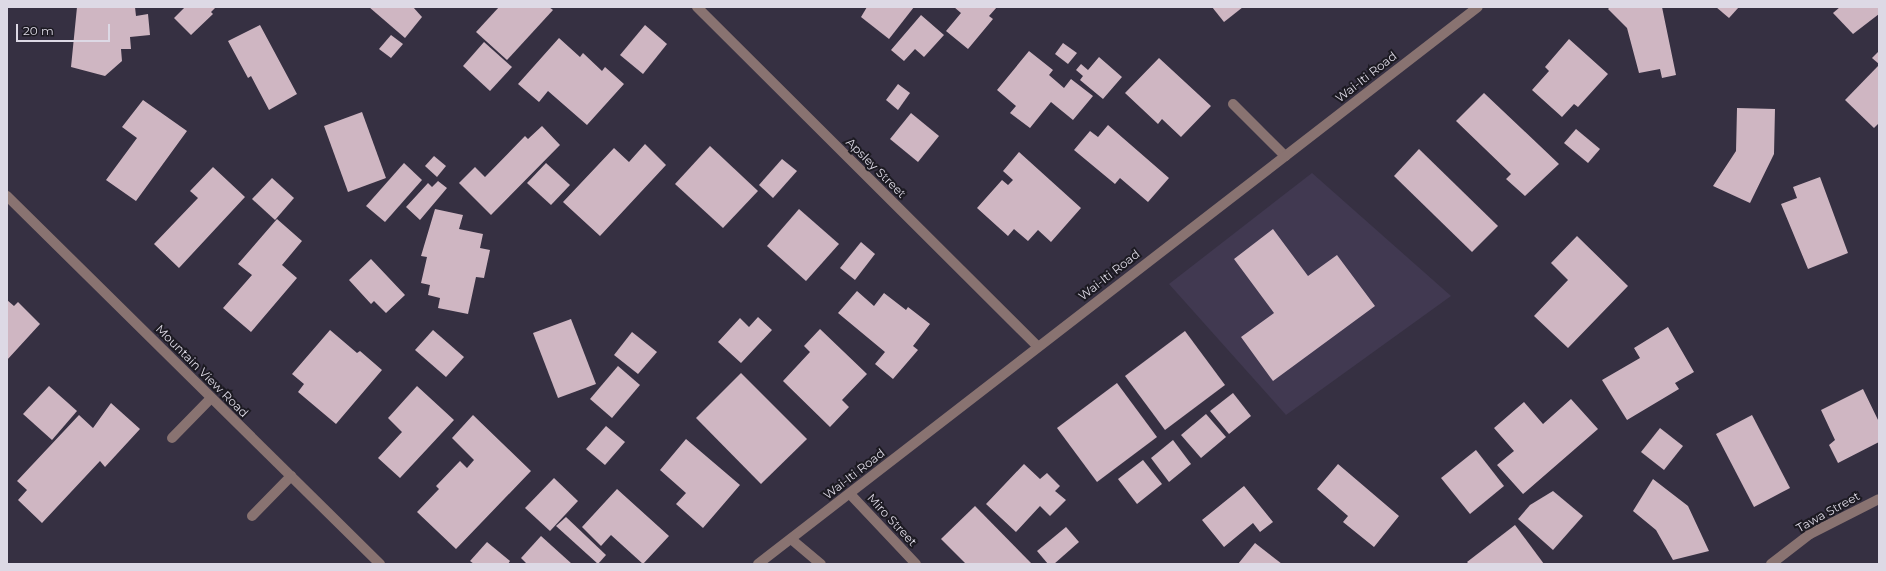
<!DOCTYPE html>
<style>
body{margin:0}
#map{position:relative;width:1886px;height:571px;overflow:hidden;background:#363042;font-family:Montserrat,sans-serif}
div>[style]{position:absolute}
.built>*{inset:0;background:#413951}
.building>*{inset:0;background:#cfb6c2}
.minor>*{height:10px;margin:-5px;padding:0 5px;transform-origin:5px;border-radius:5px;background:#897371}
span{translate:-50% -50%;white-space:nowrap;text-align:center;line-height:1.15;-webkit-text-stroke:4px #1c1a22;paint-order:stroke}
.street-label{font-size:12px;color:#ddd9e5}
.frame{position:absolute;inset:0;border:8px solid #ddd9e5;pointer-events:none}
.scale{position:absolute;left:16px;top:24px;width:94px;height:18px;box-sizing:border-box;border:2px solid #ddd9e5;border-top:0;padding-left:5px;font-size:12px;line-height:14px;white-space:nowrap;color:#ddd9e5;-webkit-text-stroke:3px #1c1a22;paint-order:stroke}
</style>
<div id="map">
<div class="built">
<div style="clip-path:polygon(1312px 173px,1451px 296px,1286px 415px,1169px 284px)"></div>
</div>
<div class="building">
<div style="clip-path:polygon(77px 7px,135px 7px,136px 16px,148px 14px,150px 35px,130px 37px,131px 49px,121px 49px,122px 61px,105px 76px,71px 67px)"></div>
<div style="clip-path:polygon(185px 7px,216px 7px,211px 12px,213px 14px,191px 35px,174px 18px)"></div>
<div style="clip-path:polygon(369px 7px,413px 7px,422px 17px,405px 38px)"></div>
<div style="clip-path:polygon(499px 7px,549px 7px,553px 10px,507px 60px,476px 32px)"></div>
<div style="clip-path:polygon(867px 7px,914px 7px,889px 39px,861px 17px)"></div>
<div style="clip-path:polygon(954px 7px,997px 7px,989px 16px,993px 19px,968px 49px,946px 31px,961px 13px)"></div>
<div style="clip-path:polygon(1212px 7px,1243px 7px,1224px 22px)"></div>
<div style="clip-path:polygon(1610px 7px,1662px 7px,1676px 75px,1662px 78px,1660px 69px,1639px 73px,1627px 28px,1608px 9px)"></div>
<div style="clip-path:polygon(1716px 7px,1739px 7px,1729px 18px)"></div>
<div style="clip-path:polygon(1840px 7px,1879px 7px,1879px 14px,1853px 34px,1833px 13px)"></div>
<div style="clip-path:polygon(921px 15px,944px 35px,924px 57px,915px 49px,904px 61px,891px 50px)"></div>
<div style="clip-path:polygon(260px 25px,297px 94px,269px 110px,251px 76px,248px 78px,228px 41px)"></div>
<div style="clip-path:polygon(645px 25px,667px 44px,643px 74px,620px 55px)"></div>
<div style="clip-path:polygon(391px 35px,403px 44px,391px 58px,379px 49px)"></div>
<div style="clip-path:polygon(559px 38px,580px 57px,583px 53px,602px 71px,605px 67px,624px 84px,587px 125px,548px 91px,539px 102px,518px 84px)"></div>
<div style="clip-path:polygon(1569px 39px,1608px 74px,1578px 107px,1574px 104px,1562px 117px,1532px 90px,1549px 71px,1545px 67px)"></div>
<div style="clip-path:polygon(484px 42px,512px 67px,490px 91px,463px 66px)"></div>
<div style="clip-path:polygon(1063px 43px,1077px 53px,1068px 64px,1055px 54px)"></div>
<div style="clip-path:polygon(1029px 51px,1053px 70px,1049px 75px,1064px 88px,1071px 79px,1093px 96px,1073px 120px,1051px 102px,1030px 128px,1010px 113px,1016px 106px,997px 90px)"></div>
<div style="clip-path:polygon(1879px 51px,1879px 64px,1872px 58px)"></div>
<div style="clip-path:polygon(1099px 57px,1122px 77px,1103px 99px,1080px 80px,1083px 76px,1076px 70px,1081px 64px,1088px 70px)"></div>
<div style="clip-path:polygon(1159px 58px,1211px 106px,1181px 137px,1162px 119px,1158px 124px,1125px 93px)"></div>
<div style="clip-path:polygon(1879px 65px,1879px 123px,1874px 128px,1845px 100px)"></div>
<div style="clip-path:polygon(898px 84px,910px 93px,898px 110px,886px 100px)"></div>
<div style="clip-path:polygon(1484px 93px,1559px 164px,1525px 196px,1506px 179px,1511px 174px,1456px 121px)"></div>
<div style="clip-path:polygon(143px 100px,187px 131px,136px 201px,106px 180px,137px 138px,122px 127px)"></div>
<div style="clip-path:polygon(1737px 108px,1775px 109px,1774px 154px,1750px 203px,1713px 186px,1736px 151px)"></div>
<div style="clip-path:polygon(362px 112px,386px 178px,348px 192px,324px 126px)"></div>
<div style="clip-path:polygon(911px 113px,939px 136px,918px 162px,890px 139px)"></div>
<div style="clip-path:polygon(1108px 125px,1169px 178px,1148px 202px,1120px 178px,1115px 184px,1074px 150px,1090px 131px,1098px 137px)"></div>
<div style="clip-path:polygon(542px 126px,560px 145px,491px 215px,459px 183px,475px 167px,485px 177px,525px 136px,528px 139px)"></div>
<div style="clip-path:polygon(1576px 129px,1600px 149px,1588px 163px,1564px 143px)"></div>
<div style="clip-path:polygon(645px 144px,666px 165px,600px 236px,563px 202px,614px 148px,629px 162px)"></div>
<div style="clip-path:polygon(710px 146px,758px 191px,723px 228px,675px 184px)"></div>
<div style="clip-path:polygon(1419px 149px,1498px 226px,1472px 252px,1394px 176px)"></div>
<div style="clip-path:polygon(1019px 152px,1081px 208px,1051px 242px,1038px 230px,1028px 241px,1014px 229px,1008px 236px,977px 208px,1002px 180px,1008px 185px,1013px 180px,1003px 171px)"></div>
<div style="clip-path:polygon(434px 156px,446px 166px,437px 177px,425px 166px)"></div>
<div style="clip-path:polygon(782px 159px,797px 171px,773px 198px,759px 185px)"></div>
<div style="clip-path:polygon(404px 163px,422px 180px,385px 222px,366px 206px)"></div>
<div style="clip-path:polygon(546px 163px,570px 185px,551px 205px,527px 183px)"></div>
<div style="clip-path:polygon(213px 167px,245px 197px,179px 268px,154px 244px,198px 198px,190px 191px)"></div>
<div style="clip-path:polygon(1820px 177px,1848px 253px,1808px 269px,1781px 204px,1797px 198px,1793px 187px)"></div>
<div style="clip-path:polygon(272px 178px,294px 198px,275px 220px,252px 199px)"></div>
<div style="clip-path:polygon(438px 181px,447px 188px,420px 220px,406px 207px,428px 183px,432px 187px)"></div>
<div style="clip-path:polygon(435px 209px,463px 215px,459px 229px,483px 234px,480px 248px,490px 250px,484px 278px,476px 277px,468px 314px,438px 308px,440px 298px,428px 295px,430px 285px,421px 283px,427px 257px,421px 256px)"></div>
<div style="clip-path:polygon(799px 209px,839px 244px,806px 281px,767px 246px)"></div>
<div style="clip-path:polygon(277px 219px,302px 241px,282px 265px,297px 278px,251px 332px,223px 308px,252px 275px,238px 264px)"></div>
<div style="clip-path:polygon(1273px 229px,1308px 276px,1337px 255px,1375px 306px,1273px 381px,1241px 337px,1274px 313px,1234px 259px)"></div>
<div style="clip-path:polygon(1577px 236px,1628px 286px,1568px 348px,1534px 316px,1568px 280px,1551px 263px)"></div>
<div style="clip-path:polygon(861px 242px,875px 254px,855px 280px,840px 268px)"></div>
<div style="clip-path:polygon(371px 259px,405px 295px,386px 313px,374px 301px,371px 304px,349px 280px)"></div>
<div style="clip-path:polygon(857px 291px,874px 306px,884px 293px,906px 310px,908px 307px,930px 324px,913px 346px,918px 350px,893px 379px,875px 364px,885px 352px,838px 313px)"></div>
<div style="clip-path:polygon(7px 300px,14px 306px,18px 302px,40px 324px,7px 360px)"></div>
<div style="clip-path:polygon(758px 317px,772px 330px,741px 363px,718px 342px,740px 318px,749px 327px)"></div>
<div style="clip-path:polygon(571px 319px,596px 384px,558px 398px,533px 333px)"></div>
<div style="clip-path:polygon(1668px 327px,1694px 372px,1675px 383px,1679px 389px,1627px 420px,1602px 380px,1640px 358px,1634px 348px)"></div>
<div style="clip-path:polygon(820px 329px,867px 374px,842px 400px,849px 407px,830px 427px,783px 381px,810px 352px,804px 346px)"></div>
<div style="clip-path:polygon(330px 330px,357px 353px,360px 351px,382px 370px,336px 424px,298px 392px,304px 384px,292px 374px)"></div>
<div style="clip-path:polygon(433px 330px,464px 357px,446px 377px,415px 350px)"></div>
<div style="clip-path:polygon(1185px 331px,1225px 385px,1165px 430px,1125px 376px)"></div>
<div style="clip-path:polygon(632px 332px,657px 352px,638px 374px,614px 355px)"></div>
<div style="clip-path:polygon(618px 366px,640px 385px,612px 418px,590px 399px)"></div>
<div style="clip-path:polygon(741px 373px,807px 439px,761px 484px,696px 418px)"></div>
<div style="clip-path:polygon(1117px 383px,1157px 437px,1097px 482px,1057px 428px)"></div>
<div style="clip-path:polygon(49px 386px,77px 411px,52px 440px,23px 414px)"></div>
<div style="clip-path:polygon(417px 386px,454px 420px,400px 478px,378px 458px,402px 432px,388px 418px)"></div>
<div style="clip-path:polygon(1863px 389px,1879px 422px,1879px 442px,1838px 463px,1829px 445px,1835px 440px,1821px 410px)"></div>
<div style="clip-path:polygon(1233px 393px,1251px 416px,1229px 434px,1210px 411px)"></div>
<div style="clip-path:polygon(1571px 399px,1598px 429px,1523px 494px,1497px 465px,1514px 451px,1494px 428px,1524px 402px,1543px 424px)"></div>
<div style="clip-path:polygon(111px 403px,140px 429px,105px 467px,100px 461px,42px 523px,18px 500px,27px 490px,17px 481px,79px 415px,93px 428px)"></div>
<div style="clip-path:polygon(1206px 414px,1226px 437px,1201px 458px,1181px 435px)"></div>
<div style="clip-path:polygon(473px 415px,531px 471px,456px 549px,417px 512px,439px 489px,436px 486px,460px 461px,467px 468px,474px 460px,452px 438px)"></div>
<div style="clip-path:polygon(1752px 415px,1790px 488px,1754px 507px,1716px 434px)"></div>
<div style="clip-path:polygon(606px 426px,625px 442px,605px 465px,586px 449px)"></div>
<div style="clip-path:polygon(1660px 428px,1683px 446px,1664px 470px,1641px 452px)"></div>
<div style="clip-path:polygon(686px 439px,740px 485px,703px 528px,676px 504px,686px 493px,660px 470px)"></div>
<div style="clip-path:polygon(1173px 440px,1191px 464px,1169px 482px,1151px 458px)"></div>
<div style="clip-path:polygon(1476px 450px,1504px 486px,1470px 514px,1441px 478px)"></div>
<div style="clip-path:polygon(1143px 460px,1162px 484px,1137px 504px,1118px 479px)"></div>
<div style="clip-path:polygon(1024px 464px,1040px 479px,1047px 473px,1060px 486px,1055px 491px,1066px 500px,1050px 516px,1040px 506px,1016px 532px,986px 504px)"></div>
<div style="clip-path:polygon(1338px 464px,1399px 516px,1374px 547px,1343px 522px,1348px 516px,1317px 489px)"></div>
<div style="clip-path:polygon(554px 478px,578px 501px,550px 531px,525px 508px)"></div>
<div style="clip-path:polygon(1653px 479px,1688px 506px,1709px 551px,1673px 560px,1656px 530px,1633px 511px)"></div>
<div style="clip-path:polygon(1244px 486px,1273px 522px,1260px 532px,1253px 523px,1224px 547px,1202px 520px)"></div>
<div style="clip-path:polygon(617px 489px,669px 536px,643px 564px,611px 535px,601px 546px,582px 527px)"></div>
<div style="clip-path:polygon(1553px 491px,1583px 516px,1553px 550px,1518px 519px,1530px 505px)"></div>
<div style="clip-path:polygon(975px 506px,1032px 564px,966px 564px,941px 539px)"></div>
<div style="clip-path:polygon(566px 517px,606px 555px,598px 564px,556px 526px)"></div>
<div style="clip-path:polygon(1515px 525px,1544px 564px,1469px 564px,1467px 562px)"></div>
<div style="clip-path:polygon(1066px 527px,1079px 542px,1054px 564px,1048px 564px,1037px 551px)"></div>
<div style="clip-path:polygon(541px 536px,572px 564px,527px 564px,521px 558px)"></div>
<div style="clip-path:polygon(487px 542px,510px 561px,508px 564px,474px 564px,470px 561px)"></div>
<div style="clip-path:polygon(1255px 543px,1282px 564px,1238px 564px)"></div>
</div>
<div class="minor">
<div style="left:697px;top:7px;width:480px;rotate:44.9deg"></div>
<div style="left:1233px;top:104px;width:74px;rotate:45deg"></div>
<div style="left:7px;top:196px;width:524px;rotate:44.61deg"></div>
<div style="left:172px;top:438px;width:56px;rotate:-45.7deg"></div>
<div style="left:850px;top:494px;width:96px;rotate:46.7deg"></div>
<div style="left:252px;top:516px;width:56px;rotate:-45.7deg"></div>
<div style="left:791px;top:539px;width:39px;rotate:40deg"></div>
<div style="left:758px;top:564px;width:910px;rotate:-37.73deg"></div>
<div style="left:1771px;top:564px;width:49px;rotate:-37.6deg"></div>
<div style="left:1810px;top:534px;width:77px;rotate:-26.9deg"></div>
</div>
<div class="street-label">
<span style="left:1366px;top:77px;rotate:-38deg">Wai-Iti Road</span>
<span style="left:876px;top:168px;rotate:45deg">Apsley Street</span>
<span style="left:1109px;top:275px;rotate:-38deg">Wai-Iti Road</span>
<span style="left:202px;top:371px;rotate:45deg">Mountain View Road</span>
<span style="left:854px;top:474px;rotate:-38deg">Wai-Iti Road</span>
<span style="left:1828px;top:512px;rotate:-29deg">Tawa Street</span>
<span style="left:892px;top:520px;rotate:47deg">Miro Street</span>
</div>
<div class="frame"></div>
<div class="scale">20 m</div>
</div>
